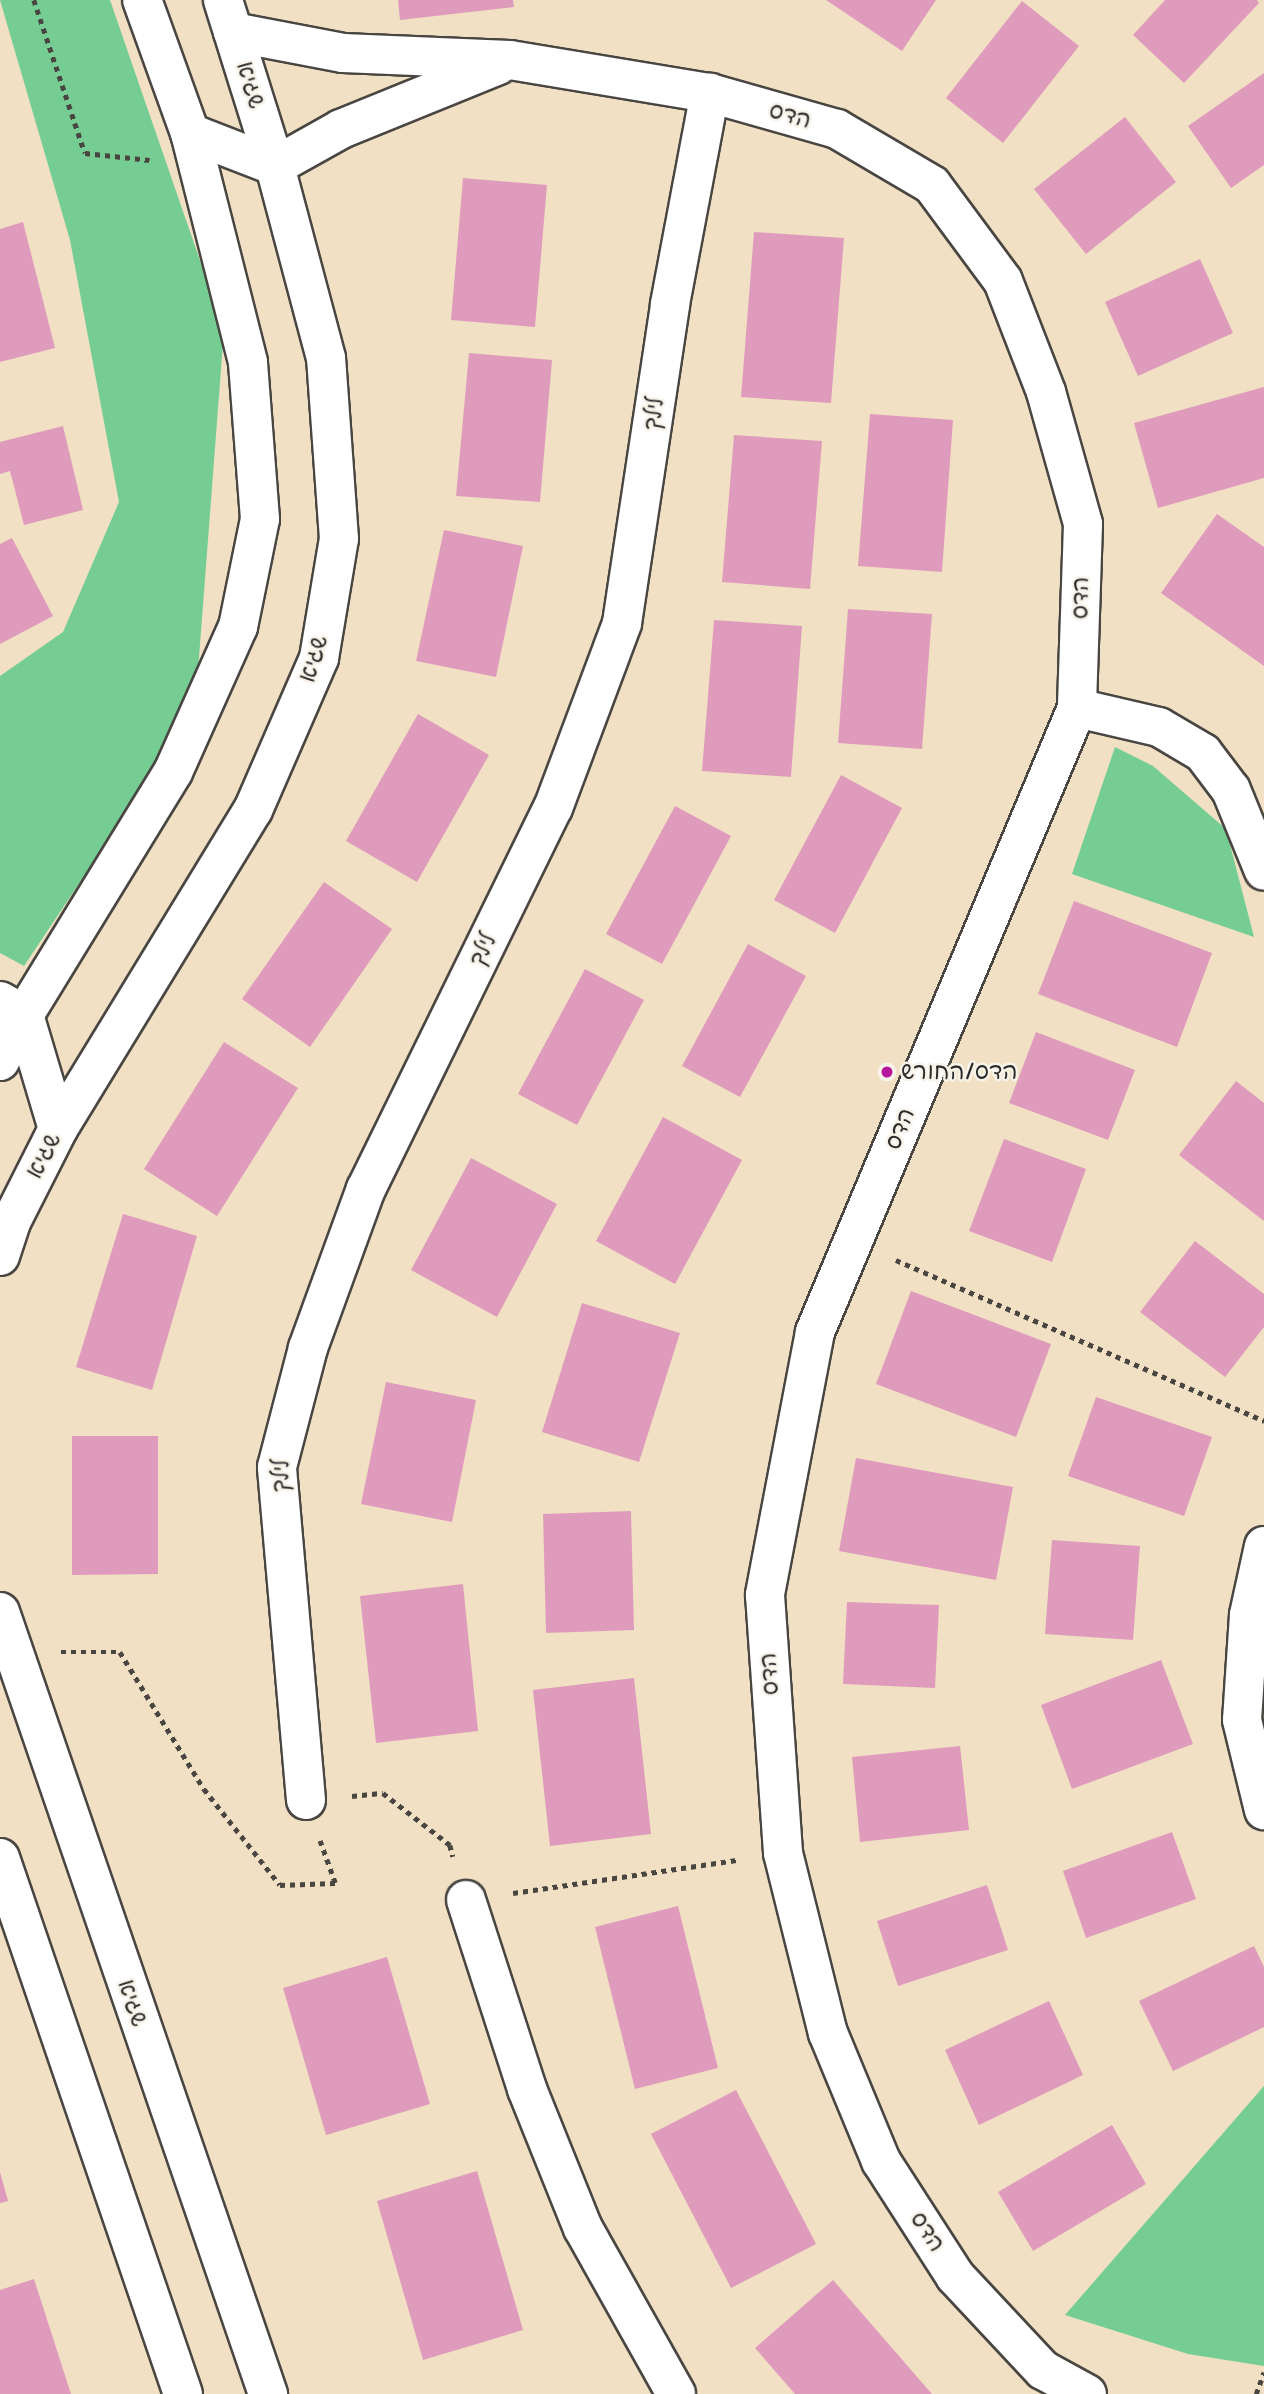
<!DOCTYPE html>
<meta charset="utf-8">
<style>
body{margin:0}
#map{position:relative;width:1264px;height:2394px;overflow:hidden;background:#f1e0c3;font-family:"Balsamiq Sans","Playpen Sans Hebrew",sans-serif}
div>[style]{position:absolute}
.green>*{inset:0;background:#76cd93}
.building>*{inset:0;background:#df9bbc}
.path>*{height:4.5px;margin-top:-2.25px;transform-origin:0;background:repeating-linear-gradient(90deg,#494642 0 5px,transparent 0 10px)}
.roads{filter:drop-shadow(2px 0 #494642) drop-shadow(-2px 0 #494642) drop-shadow(0 2px #494642) drop-shadow(0 -2px #494642)}
.minor>*{height:38px;margin:-19px;padding:0 19px;transform-origin:19px;border-radius:19px;background:#fff}
.dots>*{width:19px;height:19px;translate:-50% -50%;box-sizing:border-box;border:4px solid #f7f3e8;border-radius:50%}
span{translate:-50% -50%;white-space:nowrap;text-align:center;line-height:1.15;-webkit-text-stroke:5px #f7f3e8;paint-order:stroke}
.street-label{font-size:23px;color:#2b2b2b}
.poi-label{font-size:23px;color:#2b2b2b}
.left{translate:0 -50%;text-align:left}
</style>
<div id="map">
<div class="green">
<div style="clip-path:polygon(0 0,110px 0,224px 330px,195px 710px,24px 966px,0 953px,0 676px,63px 632px,119px 502px,70px 240px)"></div>
<div style="clip-path:polygon(1115px 747px,1153px 766px,1226px 829px,1254px 937px,1072px 874px)"></div>
<div style="clip-path:polygon(1264px 2086px,1264px 2366px,1188px 2354px,1065px 2315px)"></div>
</div>
<div class="building">
<div style="clip-path:polygon(398px 0,513px 0,514px 7px,400px 20px)"></div>
<div style="clip-path:polygon(826px 0,936px 0,902px 51px)"></div>
<div style="clip-path:polygon(1165px 0,1257px 0,1259px 3px,1184px 83px,1133px 35px)"></div>
<div style="clip-path:polygon(1022px 1px,1079px 46px,1003px 143px,946px 98px)"></div>
<div style="clip-path:polygon(1264px 73px,1264px 165px,1231px 188px,1188px 126px)"></div>
<div style="clip-path:polygon(1125px 117px,1176px 182px,1086px 254px,1034px 189px)"></div>
<div style="clip-path:polygon(463px 178px,547px 185px,535px 327px,451px 320px)"></div>
<div style="clip-path:polygon(23px 222px,55px 348px,0 362px,0 229px)"></div>
<div style="clip-path:polygon(754px 232px,844px 238px,831px 403px,741px 397px)"></div>
<div style="clip-path:polygon(1200px 259px,1233px 333px,1138px 376px,1105px 302px)"></div>
<div style="clip-path:polygon(469px 353px,552px 360px,540px 502px,456px 496px)"></div>
<div style="clip-path:polygon(1264px 387px,1264px 478px,1158px 508px,1134px 423px)"></div>
<div style="clip-path:polygon(870px 414px,953px 420px,942px 572px,858px 566px)"></div>
<div style="clip-path:polygon(63px 426px,83px 510px,24px 525px,10px 471px,0 474px,0 442px)"></div>
<div style="clip-path:polygon(734px 435px,822px 441px,810px 589px,722px 582px)"></div>
<div style="clip-path:polygon(1217px 514px,1264px 547px,1264px 666px,1161px 593px)"></div>
<div style="clip-path:polygon(444px 530px,523px 546px,496px 677px,416px 661px)"></div>
<div style="clip-path:polygon(12px 538px,53px 616px,0 644px,0 544px)"></div>
<div style="clip-path:polygon(848px 609px,932px 614px,922px 749px,838px 743px)"></div>
<div style="clip-path:polygon(714px 620px,802px 626px,791px 777px,702px 771px)"></div>
<div style="clip-path:polygon(418px 714px,489px 755px,417px 882px,346px 841px)"></div>
<div style="clip-path:polygon(841px 775px,902px 808px,835px 933px,774px 900px)"></div>
<div style="clip-path:polygon(675px 806px,731px 836px,662px 964px,606px 934px)"></div>
<div style="clip-path:polygon(324px 882px,392px 929px,310px 1047px,242px 999px)"></div>
<div style="clip-path:polygon(1074px 901px,1212px 953px,1177px 1047px,1038px 994px)"></div>
<div style="clip-path:polygon(748px 944px,806px 976px,740px 1097px,682px 1066px)"></div>
<div style="clip-path:polygon(585px 969px,644px 1000px,577px 1125px,518px 1094px)"></div>
<div style="clip-path:polygon(1036px 1032px,1135px 1070px,1108px 1140px,1009px 1103px)"></div>
<div style="clip-path:polygon(224px 1042px,298px 1088px,217px 1216px,144px 1169px)"></div>
<div style="clip-path:polygon(1236px 1081px,1264px 1103px,1264px 1221px,1179px 1155px)"></div>
<div style="clip-path:polygon(663px 1117px,742px 1160px,675px 1284px,596px 1241px)"></div>
<div style="clip-path:polygon(1004px 1139px,1086px 1169px,1052px 1262px,969px 1231px)"></div>
<div style="clip-path:polygon(471px 1158px,557px 1204px,497px 1317px,411px 1270px)"></div>
<div style="clip-path:polygon(123px 1214px,197px 1236px,152px 1390px,76px 1367px)"></div>
<div style="clip-path:polygon(1195px 1241px,1264px 1294px,1264px 1327px,1225px 1377px,1140px 1312px)"></div>
<div style="clip-path:polygon(911px 1291px,1051px 1344px,1016px 1437px,876px 1384px)"></div>
<div style="clip-path:polygon(582px 1303px,680px 1333px,639px 1462px,542px 1432px)"></div>
<div style="clip-path:polygon(386px 1382px,476px 1400px,452px 1522px,361px 1504px)"></div>
<div style="clip-path:polygon(1096px 1397px,1212px 1437px,1184px 1516px,1068px 1476px)"></div>
<div style="clip-path:polygon(72px 1436px,158px 1436px,158px 1574px,72px 1575px)"></div>
<div style="clip-path:polygon(856px 1458px,1013px 1487px,996px 1580px,839px 1551px)"></div>
<div style="clip-path:polygon(631px 1511px,634px 1630px,546px 1633px,543px 1514px)"></div>
<div style="clip-path:polygon(1052px 1540px,1140px 1546px,1133px 1640px,1045px 1634px)"></div>
<div style="clip-path:polygon(463px 1584px,478px 1731px,376px 1743px,360px 1596px)"></div>
<div style="clip-path:polygon(847px 1602px,939px 1605px,935px 1688px,843px 1684px)"></div>
<div style="clip-path:polygon(1161px 1660px,1193px 1744px,1072px 1789px,1041px 1705px)"></div>
<div style="clip-path:polygon(634px 1678px,651px 1834px,550px 1846px,533px 1690px)"></div>
<div style="clip-path:polygon(960px 1746px,969px 1830px,860px 1842px,852px 1757px)"></div>
<div style="clip-path:polygon(1172px 1832px,1196px 1899px,1086px 1938px,1063px 1871px)"></div>
<div style="clip-path:polygon(987px 1885px,1008px 1950px,898px 1986px,877px 1921px)"></div>
<div style="clip-path:polygon(678px 1906px,718px 2068px,635px 2089px,595px 1927px)"></div>
<div style="clip-path:polygon(1254px 1946px,1264px 1967px,1264px 2027px,1173px 2071px,1139px 2001px)"></div>
<div style="clip-path:polygon(387px 1957px,430px 2104px,326px 2135px,283px 1988px)"></div>
<div style="clip-path:polygon(1049px 2001px,1083px 2075px,979px 2125px,945px 2050px)"></div>
<div style="clip-path:polygon(736px 2090px,816px 2244px,731px 2288px,651px 2134px)"></div>
<div style="clip-path:polygon(1112px 2125px,1146px 2184px,1033px 2251px,998px 2192px)"></div>
<div style="clip-path:polygon(477px 2171px,523px 2330px,423px 2360px,377px 2201px)"></div>
<div style="clip-path:polygon(0 2172px,8px 2201px,0 2203px)"></div>
<div style="clip-path:polygon(34px 2279px,71px 2394px,0 2394px,0 2290px)"></div>
<div style="clip-path:polygon(833px 2280px,932px 2394px,795px 2394px,755px 2348px)"></div>
</div>
<div class="path">
<div style="left:34px;top:0;width:161px;rotate:71.6deg"></div>
<div style="left:85px;top:153px;width:65px;rotate:6.1deg"></div>
<div style="left:896px;top:1260px;width:402px;rotate:23.6deg"></div>
<div style="left:61px;top:1652px;width:59px"></div>
<div style="left:120px;top:1652px;width:161px;rotate:58.5deg"></div>
<div style="left:204px;top:1789px;width:122px;rotate:51.6deg"></div>
<div style="left:280px;top:1885px;width:55px;rotate:-2.1deg"></div>
<div style="left:335px;top:1883px;width:45px;rotate:-109.7deg"></div>
<div style="left:352px;top:1796px;width:31px;rotate:-6deg"></div>
<div style="left:383px;top:1793px;width:85px;rotate:37.8deg"></div>
<div style="left:450px;top:1845px;width:12px;rotate:76deg"></div>
<div style="left:513px;top:1893px;width:226px;rotate:-8.4deg"></div>
<div style="left:1256px;top:2394px;width:23px;rotate:-70deg"></div>
</div>
<div class="roads">
<div class="minor">
<div style="left:233px;top:32px;width:112px;rotate:10.8deg"></div>
<div style="left:343px;top:53px;width:167px;rotate:2.4deg"></div>
<div style="left:510px;top:60px;width:203px;rotate:9.4deg"></div>
<div style="left:710px;top:93px;width:132px;rotate:15.8deg"></div>
<div style="left:837px;top:129px;width:110px;rotate:30.5deg"></div>
<div style="left:932px;top:185px;width:119px;rotate:53.5deg"></div>
<div style="left:1003px;top:281px;width:119px;rotate:68.8deg"></div>
<div style="left:1046px;top:392px;width:137px;rotate:74.3deg"></div>
<div style="left:1083px;top:524px;width:184px;rotate:91.9deg"></div>
<div style="left:1077px;top:708px;width:677px;rotate:112.78deg"></div>
<div style="left:815px;top:1332px;width:268px;rotate:100.8deg"></div>
<div style="left:765px;top:1595px;width:259px;rotate:86deg"></div>
<div style="left:783px;top:1853px;width:186px;rotate:76deg"></div>
<div style="left:828px;top:2033px;width:139px;rotate:67.5deg"></div>
<div style="left:881px;top:2161px;width:137px;rotate:57.2deg"></div>
<div style="left:955px;top:2276px;width:129px;rotate:46.9deg"></div>
<div style="left:1043px;top:2370px;width:50px;rotate:28.6deg"></div>
<div style="left:190px;top:133px;width:91px;rotate:21.2deg"></div>
<div style="left:275px;top:166px;width:76px;rotate:-29.3deg"></div>
<div style="left:341px;top:129px;width:170px;rotate:-22.1deg"></div>
<div style="left:1077px;top:708px;width:84px;rotate:13deg"></div>
<div style="left:1159px;top:727px;width:51px;rotate:30.6deg"></div>
<div style="left:1203px;top:753px;width:46px;rotate:52.9deg"></div>
<div style="left:1231px;top:790px;width:87px;rotate:67.8deg"></div>
<div style="left:0;top:1001px;width:28px;rotate:30deg"></div>
<div style="left:24px;top:1015px;width:119px;rotate:73.4deg"></div>
<div style="left:0;top:1061px;width:52px;rotate:-62.4deg"></div>
<div style="left:24px;top:1015px;width:285px;rotate:-58.5deg"></div>
<div style="left:173px;top:772px;width:159px;rotate:-65.9deg"></div>
<div style="left:238px;top:627px;width:110px;rotate:-78.5deg"></div>
<div style="left:260px;top:519px;width:157px;rotate:-94.4deg"></div>
<div style="left:248px;top:362px;width:236px;rotate:-104.2deg"></div>
<div style="left:190px;top:133px;width:141px;rotate:-109.8deg"></div>
<div style="left:0;top:1256px;width:36px;rotate:-72deg"></div>
<div style="left:11px;top:1222px;width:104px;rotate:-63.2deg"></div>
<div style="left:58px;top:1129px;width:374px;rotate:-58.6deg"></div>
<div style="left:253px;top:810px;width:166px;rotate:-66.5deg"></div>
<div style="left:319px;top:658px;width:121px;rotate:-80.5deg"></div>
<div style="left:339px;top:539px;width:181px;rotate:-94.1deg"></div>
<div style="left:326px;top:358px;width:199px;rotate:-104.9deg"></div>
<div style="left:275px;top:166px;width:174px;rotate:-107.4deg"></div>
<div style="left:1264px;top:1546px;width:71px;rotate:102.3deg"></div>
<div style="left:1249px;top:1615px;width:105px;rotate:93.8deg"></div>
<div style="left:1242px;top:1720px;width:93px;rotate:76.3deg"></div>
<div style="left:0;top:1612px;width:827px;rotate:71.08deg"></div>
<div style="left:306px;top:1800px;width:334px;rotate:-95deg"></div>
<div style="left:277px;top:1467px;width:123px;rotate:-75.4deg"></div>
<div style="left:308px;top:1348px;width:169px;rotate:-70deg"></div>
<div style="left:366px;top:1189px;width:424px;rotate:-63.9deg"></div>
<div style="left:553px;top:808px;width:197px;rotate:-69.5deg"></div>
<div style="left:622px;top:623px;width:323px;rotate:-81.4deg"></div>
<div style="left:670px;top:304px;width:215px;rotate:-79.3deg"></div>
<div style="left:0;top:1858px;width:566px;rotate:71.15deg"></div>
<div style="left:466px;top:1900px;width:199px;rotate:72.1deg"></div>
<div style="left:527px;top:2089px;width:150px;rotate:68.1deg"></div>
<div style="left:583px;top:2228px;width:190px;rotate:60.7deg"></div>
</div>
</div>
<div class="dots">
<div style="left:887px;top:1072px;background:#b5179e"></div>
</div>
<div class="street-label">
<span style="left:250px;top:85px;rotate:73deg">שגיא</span>
<span style="left:790px;top:116px;rotate:16deg">הדס</span>
<span style="left:654px;top:414px;rotate:-82deg">לילך</span>
<span style="left:1081px;top:598px;rotate:-89deg">הדס</span>
<span style="left:314px;top:659px;rotate:-73deg">שגיא</span>
<span style="left:483px;top:950px;rotate:-64deg">לילך</span>
<span style="left:900px;top:1129px;rotate:-67deg">הדס</span>
<span style="left:44px;top:1156px;rotate:-63deg">שגיא</span>
<span style="left:281px;top:1476px;rotate:-88deg">לילך</span>
<span style="left:770px;top:1674px;rotate:-94deg">הדס</span>
<span style="left:132px;top:2003px;rotate:71deg">שגיא</span>
<span style="left:927px;top:2232px;rotate:57deg">הדס</span>
</div>
<div class="poi-label">
<span class="left" style="left:901px;top:1072px">הדס/החורש</span>
</div>
</div>
